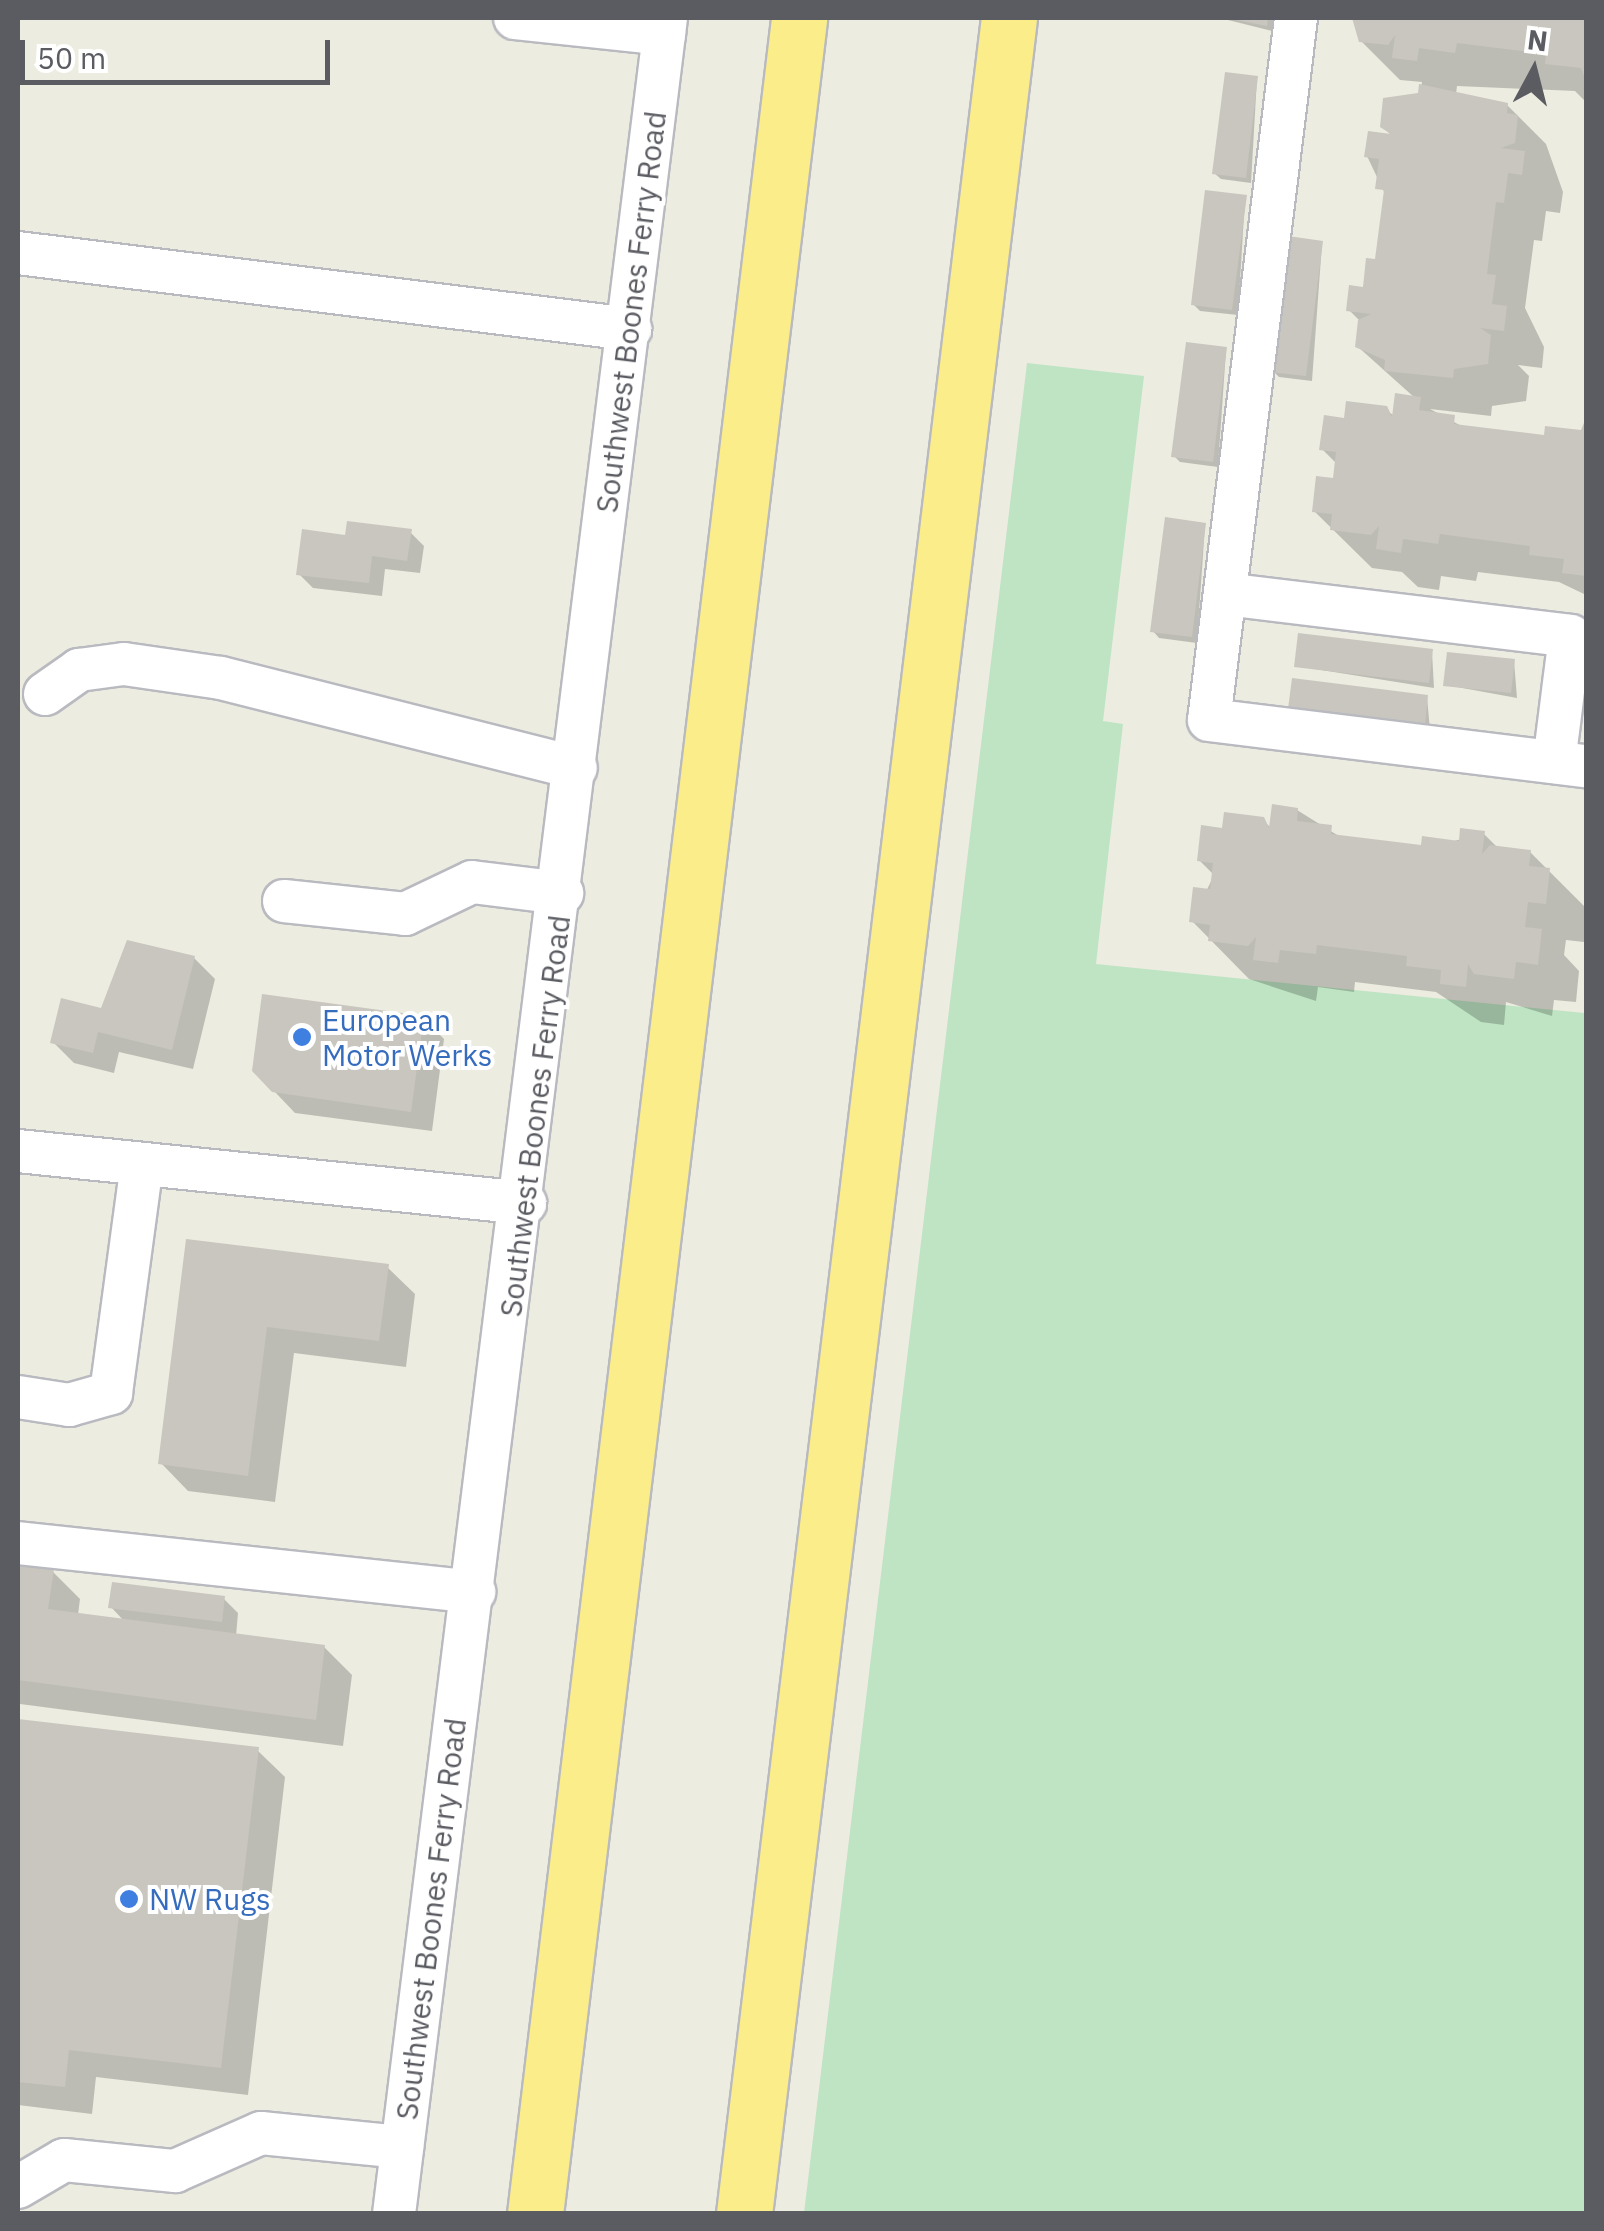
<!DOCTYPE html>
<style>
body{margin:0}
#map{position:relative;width:1604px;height:2231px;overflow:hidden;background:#edece1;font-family:"IBM Plex Sans",sans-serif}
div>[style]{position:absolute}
.green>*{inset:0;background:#bee4c3}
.shadow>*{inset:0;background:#0003}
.building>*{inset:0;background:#c8c6be}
.roads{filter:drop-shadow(2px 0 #b9bac0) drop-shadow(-2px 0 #b9bac0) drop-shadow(0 2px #b9bac0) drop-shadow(0 -2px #b9bac0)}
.minor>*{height:42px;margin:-21px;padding:0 21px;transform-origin:21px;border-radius:21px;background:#fff}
.highway>*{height:55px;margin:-27.5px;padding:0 27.5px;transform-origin:27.5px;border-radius:27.5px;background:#fbee8a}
.dots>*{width:28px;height:28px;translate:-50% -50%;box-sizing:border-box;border:5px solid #fff;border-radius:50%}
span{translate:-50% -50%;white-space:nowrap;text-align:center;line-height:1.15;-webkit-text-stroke:8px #fff;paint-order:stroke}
.street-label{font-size:30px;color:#5a5c62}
.shop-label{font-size:30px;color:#366cbe}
.left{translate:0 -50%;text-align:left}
.frame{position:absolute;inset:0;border:20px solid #5a5c62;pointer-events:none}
.north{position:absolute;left:1484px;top:20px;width:100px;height:100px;-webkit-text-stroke:8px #fff;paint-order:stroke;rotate:7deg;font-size:28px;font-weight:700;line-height:40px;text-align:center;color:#5a5c62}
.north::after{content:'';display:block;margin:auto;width:35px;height:45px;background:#5a5c62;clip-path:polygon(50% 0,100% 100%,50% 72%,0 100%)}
.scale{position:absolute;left:20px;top:40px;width:310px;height:45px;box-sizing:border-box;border:5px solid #5a5c62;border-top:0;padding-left:12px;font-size:30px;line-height:35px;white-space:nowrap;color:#5a5c62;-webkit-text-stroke:8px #fff;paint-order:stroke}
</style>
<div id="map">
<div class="green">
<div style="clip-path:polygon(1027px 363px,1144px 376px,1103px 721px,1123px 724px,1096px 964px,1584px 1013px,1586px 2213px,804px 2213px)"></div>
</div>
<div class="shadow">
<div style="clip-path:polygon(1274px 18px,1272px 31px,1228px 20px,1228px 18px)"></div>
<div style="clip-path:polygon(1358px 18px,1586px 18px,1586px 102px,1575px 91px,1457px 86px,1456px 94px,1507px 105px,1546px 144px,1563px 192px,1560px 213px,1546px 211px,1542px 241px,1534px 240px,1525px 308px,1544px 347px,1542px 368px,1518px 365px,1529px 376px,1526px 401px,1492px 406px,1491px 416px,1430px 409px,1465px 428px,1546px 438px,1583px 433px,1586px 420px,1586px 595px,1559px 582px,1478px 572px,1476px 581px,1441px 576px,1439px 590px,1418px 587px,1402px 572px,1372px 568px,1314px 511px,1335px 481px,1337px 464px,1322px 449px,1346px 420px,1386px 409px,1395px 417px,1415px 398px,1357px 346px,1360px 321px,1349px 310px,1378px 262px,1386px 196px,1367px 156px,1393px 137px,1382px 126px,1420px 95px,1422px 82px,1400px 80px,1361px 41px)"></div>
<div style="clip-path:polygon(1257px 78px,1251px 183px,1221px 179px,1214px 173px)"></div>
<div style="clip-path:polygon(1245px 198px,1238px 315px,1200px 311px,1193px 304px)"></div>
<div style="clip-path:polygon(1322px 244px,1312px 381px,1279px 377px,1273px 371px)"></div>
<div style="clip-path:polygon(1226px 350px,1218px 467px,1180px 462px,1174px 456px)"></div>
<div style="clip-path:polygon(1205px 525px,1197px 643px,1159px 638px,1153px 631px)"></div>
<div style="clip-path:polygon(410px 532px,424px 546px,420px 573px,385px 569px,382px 596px,313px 588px,299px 574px,347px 538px)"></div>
<div style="clip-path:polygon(1432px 652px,1434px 688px,1296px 666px)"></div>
<div style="clip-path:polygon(1514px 661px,1517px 698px,1446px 685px)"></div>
<div style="clip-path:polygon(1427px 697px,1430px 730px,1291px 708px)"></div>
<div style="clip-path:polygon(1297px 810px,1342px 838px,1423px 848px,1484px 834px,1499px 849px,1530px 852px,1586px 908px,1584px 942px,1566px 940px,1564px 955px,1579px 971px,1576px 1002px,1554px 1000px,1552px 1016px,1506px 1002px,1504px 1025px,1481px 1022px,1436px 992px,1355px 982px,1354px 992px,1318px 987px,1316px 1001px,1249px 979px,1192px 921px,1214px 875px,1199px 860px,1224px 831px,1263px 820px,1272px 829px)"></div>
<div style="clip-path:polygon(194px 958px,215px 979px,193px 1069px,119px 1052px,114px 1073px,74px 1063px,53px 1042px)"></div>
<div style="clip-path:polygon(423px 1018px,444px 1039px,432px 1131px,295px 1113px,254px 1070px)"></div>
<div style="clip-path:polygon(188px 1242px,387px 1267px,415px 1294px,406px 1367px,294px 1353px,275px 1502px,188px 1491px,161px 1463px)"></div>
<div style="clip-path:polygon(18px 1567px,52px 1571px,80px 1599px,78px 1615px,124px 1621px,111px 1607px,224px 1599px,238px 1613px,236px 1636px,324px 1647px,352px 1675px,343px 1746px,20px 1704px)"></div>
<div style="clip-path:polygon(18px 1721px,257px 1750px,285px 1777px,248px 2095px,96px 2077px,92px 2114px,18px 2105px)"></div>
</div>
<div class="building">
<div style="clip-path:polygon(1226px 18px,1268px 18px,1267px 26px)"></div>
<div style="clip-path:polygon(1352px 18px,1586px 18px,1586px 81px,1581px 68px,1545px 64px,1546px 54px,1457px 43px,1455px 53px,1419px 48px,1417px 61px,1392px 58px,1395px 35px,1388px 45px,1359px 42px)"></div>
<div style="clip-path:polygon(1225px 72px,1258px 76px,1246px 178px,1212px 174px)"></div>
<div style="clip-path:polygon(1419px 84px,1508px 103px,1507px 113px,1518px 115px,1515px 143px,1501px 148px,1525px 151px,1522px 175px,1508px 173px,1504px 203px,1496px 202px,1487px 274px,1496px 275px,1492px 304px,1507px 306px,1504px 331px,1480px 328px,1491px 335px,1488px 364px,1454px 369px,1453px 378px,1384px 371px,1385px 360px,1355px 347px,1358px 320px,1371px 314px,1346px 311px,1349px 285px,1363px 287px,1366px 258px,1375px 259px,1384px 190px,1375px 189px,1379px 159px,1364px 157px,1368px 131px,1391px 134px,1380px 127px,1383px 98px,1418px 93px)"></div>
<div style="clip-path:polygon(1205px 190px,1247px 195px,1232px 310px,1191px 305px)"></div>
<div style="clip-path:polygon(1288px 236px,1323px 241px,1306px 376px,1270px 372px)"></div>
<div style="clip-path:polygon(1186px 342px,1227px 347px,1213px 462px,1171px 457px)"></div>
<div style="clip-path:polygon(1395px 393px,1421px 397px,1419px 410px,1455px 415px,1454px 424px,1544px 435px,1545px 426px,1581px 430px,1586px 418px,1586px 576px,1562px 573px,1564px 559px,1529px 555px,1530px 546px,1440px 534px,1438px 544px,1403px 539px,1401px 553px,1376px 549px,1379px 526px,1371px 535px,1330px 530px,1332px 514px,1312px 512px,1316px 476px,1333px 478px,1336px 452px,1319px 450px,1324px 415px,1344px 418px,1346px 401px,1387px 406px,1392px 417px)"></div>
<div style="clip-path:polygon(1165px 517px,1206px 523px,1192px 637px,1150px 632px)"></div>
<div style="clip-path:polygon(347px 521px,412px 529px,407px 561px,372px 556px,369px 583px,296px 575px,302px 529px,345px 535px)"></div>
<div style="clip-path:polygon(1298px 633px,1433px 649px,1429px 683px,1294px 667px)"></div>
<div style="clip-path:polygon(1447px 652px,1515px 659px,1511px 693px,1443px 686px)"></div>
<div style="clip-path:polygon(1292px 678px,1428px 695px,1425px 725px,1288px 709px)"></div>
<div style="clip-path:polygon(1272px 804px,1298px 808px,1297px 821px,1332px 825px,1331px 834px,1421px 845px,1422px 836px,1459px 841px,1460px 828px,1485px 831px,1482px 854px,1490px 845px,1531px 850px,1529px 866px,1550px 868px,1546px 904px,1528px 902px,1525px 927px,1542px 929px,1538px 965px,1516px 962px,1514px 979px,1474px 974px,1468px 964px,1466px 987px,1440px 984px,1441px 970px,1406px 966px,1407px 956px,1317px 945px,1316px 954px,1280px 950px,1278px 963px,1253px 960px,1256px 937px,1248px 946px,1208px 941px,1210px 925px,1189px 922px,1193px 887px,1210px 889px,1213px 863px,1197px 861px,1201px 825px,1222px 828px,1224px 812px,1264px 817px,1269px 828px)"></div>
<div style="clip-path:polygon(127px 940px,195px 956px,172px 1050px,98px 1032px,93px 1053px,50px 1043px,61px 998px,101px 1008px)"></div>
<div style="clip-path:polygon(262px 994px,424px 1016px,411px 1112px,272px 1092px,252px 1071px)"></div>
<div style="clip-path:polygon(186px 1239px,389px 1264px,379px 1341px,267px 1327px,248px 1476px,158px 1464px)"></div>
<div style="clip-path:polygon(18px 1564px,54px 1569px,48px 1609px,325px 1645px,316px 1720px,18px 1680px)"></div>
<div style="clip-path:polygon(112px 1582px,225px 1596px,222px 1622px,108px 1608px)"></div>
<div style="clip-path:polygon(18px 1719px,259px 1747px,221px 2068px,69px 2050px,65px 2087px,18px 2082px)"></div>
</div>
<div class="roads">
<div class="minor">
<div style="left:515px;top:18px;width:150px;rotate:6.1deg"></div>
<div style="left:1296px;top:18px;width:707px;rotate:97.06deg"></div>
<div style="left:1209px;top:720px;width:380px;rotate:7deg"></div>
<div style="left:18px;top:253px;width:617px;rotate:7.08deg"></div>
<div style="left:1225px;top:594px;width:348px;rotate:6.9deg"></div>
<div style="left:1570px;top:636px;width:127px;rotate:97.2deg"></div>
<div style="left:45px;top:694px;width:42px;rotate:-35.2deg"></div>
<div style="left:79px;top:670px;width:45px;rotate:-7.6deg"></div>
<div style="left:124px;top:664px;width:98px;rotate:8.2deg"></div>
<div style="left:221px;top:678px;width:366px;rotate:14.2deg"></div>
<div style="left:284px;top:901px;width:122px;rotate:6.1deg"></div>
<div style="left:405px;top:914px;width:74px;rotate:-25.5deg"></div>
<div style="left:472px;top:882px;width:91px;rotate:7deg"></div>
<div style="left:18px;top:1151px;width:510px;rotate:5.86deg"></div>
<div style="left:18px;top:1397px;width:52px;rotate:8.9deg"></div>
<div style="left:69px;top:1405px;width:44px;rotate:-15.9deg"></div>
<div style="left:111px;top:1393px;width:231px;rotate:-82.3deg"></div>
<div style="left:18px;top:1543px;width:459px;rotate:6.1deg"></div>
<div style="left:18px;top:2187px;width:53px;rotate:-30.4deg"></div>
<div style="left:64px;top:2160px;width:112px;rotate:5.7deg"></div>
<div style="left:175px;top:2171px;width:94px;rotate:-23.8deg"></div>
<div style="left:261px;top:2133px;width:142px;rotate:5.7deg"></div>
<div style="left:394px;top:2214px;width:2213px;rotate:-82.94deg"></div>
</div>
<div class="highway">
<div style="left:535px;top:2214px;width:2212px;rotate:-83.14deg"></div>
<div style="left:744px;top:2214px;width:2212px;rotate:-83.12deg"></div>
</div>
</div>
<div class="dots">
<div style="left:302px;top:1037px;background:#3f7fe0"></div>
<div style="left:129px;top:1899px;background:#3f7fe0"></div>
</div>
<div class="street-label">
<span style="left:631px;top:312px;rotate:-83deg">Southwest Boones Ferry Road</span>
<span style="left:535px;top:1116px;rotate:-83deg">Southwest Boones Ferry Road</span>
<span style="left:431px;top:1919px;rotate:-83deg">Southwest Boones Ferry Road</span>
</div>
<div class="shop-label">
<span class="left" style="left:322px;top:1037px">European<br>Motor Werks</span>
<span class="left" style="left:149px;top:1899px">NW Rugs</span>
</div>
<div class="frame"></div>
<div class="north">N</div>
<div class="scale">50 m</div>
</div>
